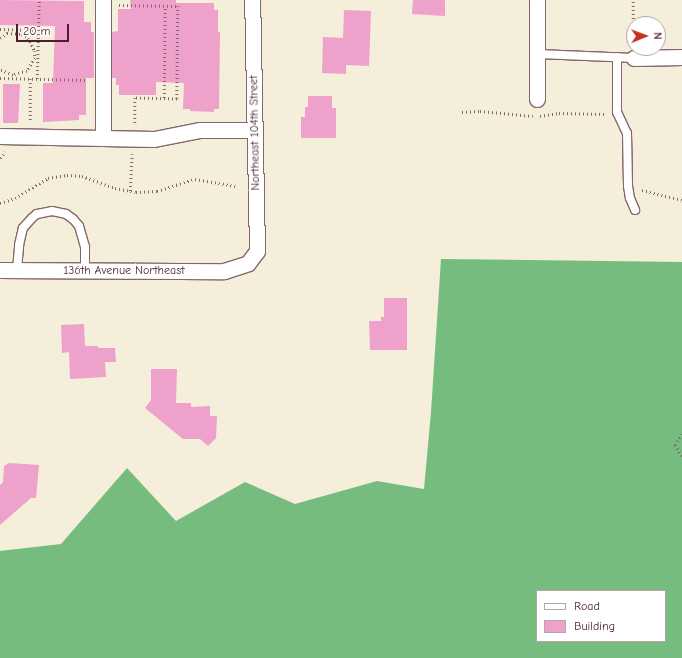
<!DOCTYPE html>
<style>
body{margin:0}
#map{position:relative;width:682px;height:658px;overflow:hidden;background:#f4eedb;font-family:"Comic Neue",sans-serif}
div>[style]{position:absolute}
.forest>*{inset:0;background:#77bc7f}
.building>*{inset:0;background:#eda1cb}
.path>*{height:2.5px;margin-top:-1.25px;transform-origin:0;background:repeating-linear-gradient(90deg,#866769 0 1px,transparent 0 4px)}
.roads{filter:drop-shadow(1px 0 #866769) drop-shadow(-1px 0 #866769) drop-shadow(0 1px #866769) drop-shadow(0 -1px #866769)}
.lane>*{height:8px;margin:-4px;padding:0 4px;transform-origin:4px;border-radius:4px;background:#fff}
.street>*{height:15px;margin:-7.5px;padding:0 7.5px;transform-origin:7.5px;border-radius:7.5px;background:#fff}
span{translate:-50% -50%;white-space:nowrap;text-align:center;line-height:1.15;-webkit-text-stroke:3px #fff;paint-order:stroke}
.street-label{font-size:12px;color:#4a1f2b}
.legend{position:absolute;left:536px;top:590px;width:130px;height:52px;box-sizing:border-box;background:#fff;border:1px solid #b7a5aa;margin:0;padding:5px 7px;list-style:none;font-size:12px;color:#4a1f2b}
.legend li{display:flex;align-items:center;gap:8px;height:20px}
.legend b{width:20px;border:1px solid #b7a5aa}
.north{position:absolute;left:626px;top:16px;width:40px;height:40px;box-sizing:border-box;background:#fff;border:1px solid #b7a5aa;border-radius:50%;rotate:89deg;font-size:11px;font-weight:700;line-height:16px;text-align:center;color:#4a1f2b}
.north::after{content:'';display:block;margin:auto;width:14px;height:18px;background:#c8321e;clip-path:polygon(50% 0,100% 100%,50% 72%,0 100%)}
.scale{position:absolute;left:16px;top:24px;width:53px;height:18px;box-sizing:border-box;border:2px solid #4a1f2b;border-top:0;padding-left:5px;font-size:12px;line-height:14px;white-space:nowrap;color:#4a1f2b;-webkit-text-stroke:3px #fff;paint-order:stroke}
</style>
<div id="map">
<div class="forest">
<div style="clip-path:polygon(evenodd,441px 259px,682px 262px,682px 658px,0 658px,0 551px,61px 544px,127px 468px,176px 521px,245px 482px,295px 504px,377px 481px,424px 489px,431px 412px,441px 259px,537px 591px,665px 591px,665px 641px,537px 641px,537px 591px)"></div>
</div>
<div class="building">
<div style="clip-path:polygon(0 0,84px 1px,84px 22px,91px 22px,91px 32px,94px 32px,94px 78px,86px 78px,86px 115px,79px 115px,79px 120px,43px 122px,43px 83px,53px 83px,55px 26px,0 25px)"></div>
<div style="clip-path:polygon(130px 0,176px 0,176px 3px,214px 3px,214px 10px,218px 10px,218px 32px,220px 32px,219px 109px,214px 109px,214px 112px,190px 111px,190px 109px,183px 109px,184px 83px,156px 82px,156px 95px,119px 95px,119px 85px,116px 85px,116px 78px,112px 78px,112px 32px,118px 31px,118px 9px,131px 9px)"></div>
<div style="clip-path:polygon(413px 0,445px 0,445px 16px,412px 14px)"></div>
<div style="clip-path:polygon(344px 10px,371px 11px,369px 66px,346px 65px,346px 74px,322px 73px,323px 37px,343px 38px)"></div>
<div style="clip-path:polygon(3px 84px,20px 84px,18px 123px,3px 123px)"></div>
<div style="clip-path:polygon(308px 96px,332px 96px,332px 108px,336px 108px,336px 138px,301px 138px,301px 117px,305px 117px,305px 107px,308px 107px)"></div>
<div style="clip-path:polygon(384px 298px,407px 298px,407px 350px,370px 350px,369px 321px,381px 321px,381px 317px,384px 317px)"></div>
<div style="clip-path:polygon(84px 324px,85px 346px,98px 346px,98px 348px,115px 348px,116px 362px,105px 362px,106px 377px,70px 379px,69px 352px,62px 353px,61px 325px)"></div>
<div style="clip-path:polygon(151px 369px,177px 369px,176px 403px,191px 403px,191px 407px,210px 406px,210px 416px,217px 416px,216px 438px,208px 446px,200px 439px,183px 439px,145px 408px,151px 400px)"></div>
<div style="clip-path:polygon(9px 463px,39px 465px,36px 498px,31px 498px,0 525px,0 485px,3px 482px,4px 466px)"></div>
</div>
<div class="path">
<div style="left:119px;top:5px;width:59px;rotate:1deg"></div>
<div style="left:178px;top:6px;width:93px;rotate:90.6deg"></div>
<div style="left:177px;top:99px;width:42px;rotate:-178.6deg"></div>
<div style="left:135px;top:98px;width:25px;rotate:90deg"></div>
<div style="left:0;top:29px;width:38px;rotate:2deg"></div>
<div style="left:0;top:38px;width:9px;rotate:-36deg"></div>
<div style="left:7px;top:33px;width:15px;rotate:4deg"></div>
<div style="left:22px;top:34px;width:7px;rotate:34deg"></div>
<div style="left:28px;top:38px;width:15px;rotate:62deg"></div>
<div style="left:35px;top:51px;width:7px;rotate:90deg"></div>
<div style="left:35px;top:58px;width:15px;rotate:122deg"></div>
<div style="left:27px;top:71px;width:15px;rotate:164deg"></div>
<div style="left:13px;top:75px;width:14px;rotate:-159deg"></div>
<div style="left:628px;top:43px;width:17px;rotate:-73deg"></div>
<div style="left:633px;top:27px;width:27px;rotate:-90deg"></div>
<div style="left:0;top:78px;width:87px;rotate:1.3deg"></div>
<div style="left:37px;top:79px;width:79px;rotate:-88.5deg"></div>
<div style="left:164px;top:98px;width:92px;rotate:-89.4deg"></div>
<div style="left:462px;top:112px;width:18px;rotate:-3deg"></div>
<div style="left:480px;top:111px;width:53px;rotate:5.4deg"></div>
<div style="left:540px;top:116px;width:19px;rotate:-9deg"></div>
<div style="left:559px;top:113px;width:46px;rotate:1.2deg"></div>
<div style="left:30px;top:120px;width:41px;rotate:-90deg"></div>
<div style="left:0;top:158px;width:8px;rotate:-50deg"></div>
<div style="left:642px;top:190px;width:41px;rotate:14deg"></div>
<div style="left:130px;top:191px;width:37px;rotate:-87deg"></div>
<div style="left:0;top:203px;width:16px;rotate:-18deg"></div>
<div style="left:15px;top:198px;width:39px;rotate:-31deg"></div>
<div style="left:48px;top:178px;width:19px;rotate:-9deg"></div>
<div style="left:67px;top:175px;width:15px;rotate:4deg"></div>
<div style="left:82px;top:176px;width:35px;rotate:20deg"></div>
<div style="left:115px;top:188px;width:21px;rotate:11deg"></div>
<div style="left:136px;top:192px;width:21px;rotate:-3deg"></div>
<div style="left:157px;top:191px;width:40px;rotate:-18deg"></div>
<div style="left:195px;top:179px;width:41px;rotate:9.9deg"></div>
<div style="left:682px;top:434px;width:13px;rotate:122deg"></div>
<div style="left:675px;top:445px;width:13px;rotate:58deg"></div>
</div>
<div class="roads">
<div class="lane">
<div style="left:538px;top:54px;width:96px;rotate:2.4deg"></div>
<div style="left:617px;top:57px;width:55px;rotate:90deg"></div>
<div style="left:617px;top:112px;width:23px;rotate:65deg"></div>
<div style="left:627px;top:133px;width:53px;rotate:88.9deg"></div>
<div style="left:628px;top:186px;width:12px;rotate:81deg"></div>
<div style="left:630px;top:198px;width:13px;rotate:67deg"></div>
<div style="left:17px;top:270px;width:25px;rotate:-85deg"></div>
<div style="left:19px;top:245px;width:17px;rotate:-77deg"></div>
<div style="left:23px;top:228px;width:13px;rotate:-48deg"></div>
<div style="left:32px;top:218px;width:6px;rotate:-39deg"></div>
<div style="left:37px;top:214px;width:15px;rotate:-11deg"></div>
<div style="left:52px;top:211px;width:14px;rotate:12deg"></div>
<div style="left:66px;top:214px;width:9px;rotate:36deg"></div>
<div style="left:73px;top:219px;width:9px;rotate:49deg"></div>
<div style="left:79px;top:226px;width:22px;rotate:74deg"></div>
<div style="left:85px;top:247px;width:23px;rotate:90deg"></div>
</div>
<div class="street">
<div style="left:103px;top:0;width:138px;rotate:90deg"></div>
<div style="left:634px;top:58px;width:48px;rotate:-1.2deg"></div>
<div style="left:537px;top:99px;width:99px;rotate:-90deg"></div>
<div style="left:0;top:136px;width:154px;rotate:1.1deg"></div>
<div style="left:154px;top:139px;width:47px;rotate:-11.1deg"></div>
<div style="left:200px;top:130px;width:55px"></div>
<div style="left:0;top:270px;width:224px;rotate:0.3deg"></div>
<div style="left:224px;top:271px;width:25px;rotate:-18deg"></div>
<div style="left:248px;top:263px;width:15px;rotate:-53deg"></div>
<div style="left:257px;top:251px;width:251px;rotate:-91.1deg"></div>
</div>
</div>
<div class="street-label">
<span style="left:255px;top:133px;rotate:-91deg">Northeast 104th Street</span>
<span style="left:124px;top:271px">136th Avenue Northeast</span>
</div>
<ul class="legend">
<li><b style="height:5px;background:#fff"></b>Road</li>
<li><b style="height:11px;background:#eda1cb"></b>Building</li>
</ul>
<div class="north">N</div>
<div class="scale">20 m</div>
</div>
